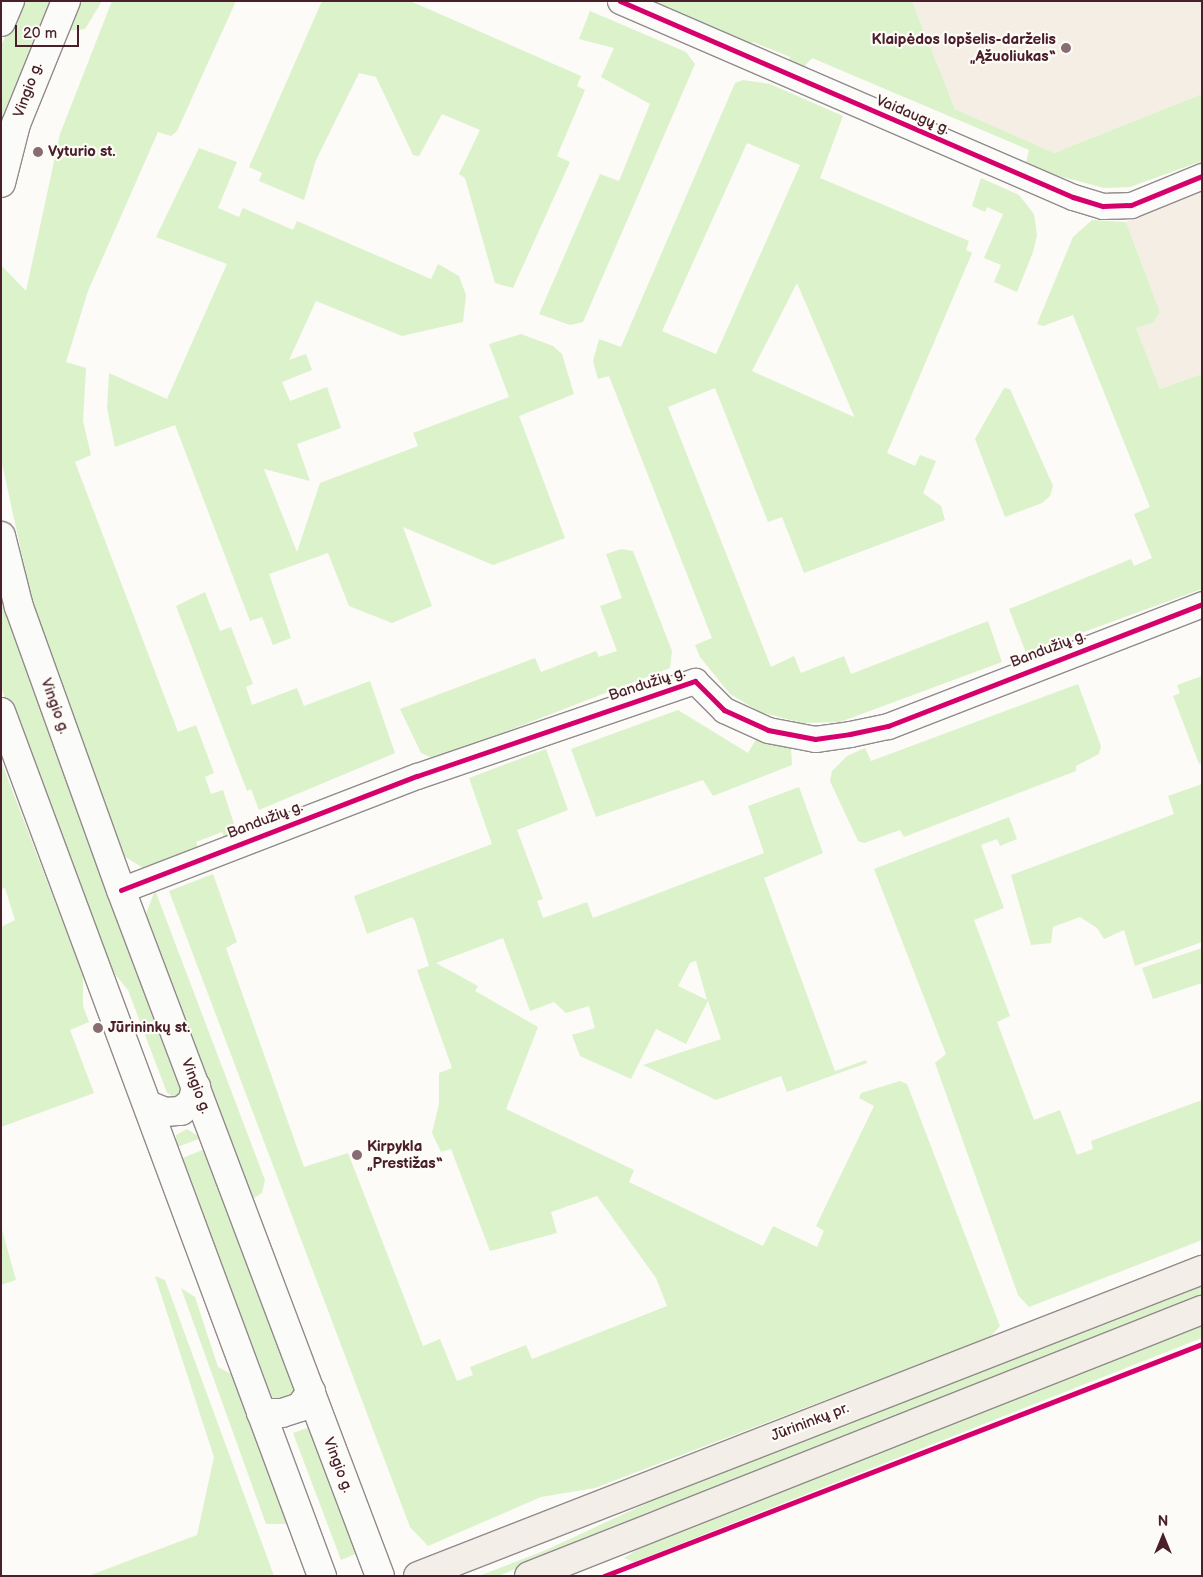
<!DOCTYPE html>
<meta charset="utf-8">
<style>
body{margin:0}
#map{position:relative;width:1203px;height:1577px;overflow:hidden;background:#fcfbf8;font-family:"Balsamiq Sans",sans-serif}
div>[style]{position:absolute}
.built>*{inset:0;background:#f5eee4}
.green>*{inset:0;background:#dbf2cb}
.roads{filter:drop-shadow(1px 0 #928a8b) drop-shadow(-1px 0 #928a8b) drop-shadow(0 1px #928a8b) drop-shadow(0 -1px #928a8b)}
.minor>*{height:25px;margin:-12.5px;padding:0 12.5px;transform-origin:12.5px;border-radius:12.5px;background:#fbfbf9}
.secondary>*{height:28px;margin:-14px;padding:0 14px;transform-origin:14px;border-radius:14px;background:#fbfbf9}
.primary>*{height:28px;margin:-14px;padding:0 14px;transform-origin:14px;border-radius:14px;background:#f3eee8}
.cycleway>*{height:5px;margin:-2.5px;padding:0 2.5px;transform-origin:2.5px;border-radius:2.5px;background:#d6006c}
.dots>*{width:14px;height:14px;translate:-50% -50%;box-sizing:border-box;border:2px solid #fdfcf7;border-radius:50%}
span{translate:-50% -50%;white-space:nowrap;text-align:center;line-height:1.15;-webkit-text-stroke:4.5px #fdfcf7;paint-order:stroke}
.poi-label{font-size:15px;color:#4a1f2b;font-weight:700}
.right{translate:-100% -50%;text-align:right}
.left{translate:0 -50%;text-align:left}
.street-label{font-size:15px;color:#4a1f2b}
.frame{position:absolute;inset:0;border:2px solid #4a1f2b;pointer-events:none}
.north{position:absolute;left:1138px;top:1512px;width:50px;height:50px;-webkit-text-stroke:4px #fdfcf7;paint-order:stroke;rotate:0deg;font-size:14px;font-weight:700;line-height:20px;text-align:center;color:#4a1f2b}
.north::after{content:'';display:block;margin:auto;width:18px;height:22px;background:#4a1f2b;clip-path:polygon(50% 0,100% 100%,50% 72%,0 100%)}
.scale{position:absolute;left:15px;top:25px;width:64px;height:22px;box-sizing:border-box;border:2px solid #4a1f2b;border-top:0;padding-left:6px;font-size:15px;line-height:18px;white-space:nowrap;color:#4a1f2b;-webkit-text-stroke:4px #fdfcf7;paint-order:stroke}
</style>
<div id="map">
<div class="built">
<div style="clip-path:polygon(912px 1px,1202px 1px,1202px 94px,1054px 153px,955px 109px)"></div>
<div style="clip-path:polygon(1202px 190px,1202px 374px,1160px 389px,1136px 328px,1153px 323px,1160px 312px,1126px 222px)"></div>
</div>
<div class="green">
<div style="clip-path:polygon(21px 1px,52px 1px,17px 84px,1px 139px,1px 46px)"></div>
<div style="clip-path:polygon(82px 1px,102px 1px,85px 29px,67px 31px)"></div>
<div style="clip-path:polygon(112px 1px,236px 1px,177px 131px,171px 136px,158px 132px,88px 291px,66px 362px,86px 368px,83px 421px,91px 455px,75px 462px,178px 732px,196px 725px,214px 773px,205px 777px,211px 794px,223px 790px,234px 824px,226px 841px,222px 832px,196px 842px,199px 852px,146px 870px,124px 856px,52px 663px,32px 601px,1px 459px,1px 265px,26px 291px,60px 134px)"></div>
<div style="clip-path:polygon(322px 1px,410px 1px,581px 76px,577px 86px,585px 90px,557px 156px,570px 162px,513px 288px,495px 283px,465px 178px,459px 174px,480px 130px,442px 114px,419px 156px,413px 155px,376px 77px,359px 73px,316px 160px,304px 200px,259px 181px,262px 173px,249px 167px)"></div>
<div style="clip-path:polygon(648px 1px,912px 1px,955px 109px,1054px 153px,1202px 94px,1202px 161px,1130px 187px,1104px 188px,1025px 167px,1029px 150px,812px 58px,802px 69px,787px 63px,790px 57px,753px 42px,750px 47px)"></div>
<div style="clip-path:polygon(590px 11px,686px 52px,695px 64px,583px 322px,570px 325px,539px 314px,600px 174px,619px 181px,650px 104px,601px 77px,614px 48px,579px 39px)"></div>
<div style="clip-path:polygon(evenodd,743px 80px,770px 84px,843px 116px,820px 178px,969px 241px,966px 250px,972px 253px,887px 453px,915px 466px,920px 455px,936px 461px,923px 493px,941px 506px,945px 520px,804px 573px,782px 517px,768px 522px,715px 388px,668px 407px,771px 667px,794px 656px,801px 673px,844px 656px,851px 674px,988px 621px,1002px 662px,840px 722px,802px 723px,760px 712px,730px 694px,700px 657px,695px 645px,712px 638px,609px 376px,598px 379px,593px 361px,599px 339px,621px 347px,735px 83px,743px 80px,747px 143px,800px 165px,716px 354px,662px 331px,747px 143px,743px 80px,797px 283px,854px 416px,854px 417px,752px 371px,797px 283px)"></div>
<div style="clip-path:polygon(199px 148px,237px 162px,218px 208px,239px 217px,243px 208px,293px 230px,297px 221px,431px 279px,438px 264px,459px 276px,466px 295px,463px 322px,402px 336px,316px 301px,289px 360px,306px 354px,312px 370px,282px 382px,290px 401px,327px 387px,341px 428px,297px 444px,310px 481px,264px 469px,297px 552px,320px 483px,418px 446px,413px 433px,509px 397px,489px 344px,521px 334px,553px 346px,562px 354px,574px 394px,519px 416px,565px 538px,493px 565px,403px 527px,432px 606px,392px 623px,349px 606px,328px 553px,269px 574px,291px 638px,273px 645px,262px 617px,250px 621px,175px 425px,115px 447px,107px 408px,109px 373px,167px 399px,227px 264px,156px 237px)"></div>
<div style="clip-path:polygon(981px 178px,1019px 195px,1034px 214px,1037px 235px,1033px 252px,1017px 292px,994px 282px,1001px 265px,984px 258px,1003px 214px,987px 207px,985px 212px,972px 206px)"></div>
<div style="clip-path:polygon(1092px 220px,1126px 222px,1160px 312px,1153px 323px,1136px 328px,1160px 389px,1202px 374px,1202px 589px,1026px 653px,1009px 609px,1131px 559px,1134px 566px,1152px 558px,1134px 514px,1150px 507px,1073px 315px,1043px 326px,1037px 324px,1073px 237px)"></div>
<div style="clip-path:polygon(1004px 388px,1010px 389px,1053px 486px,1050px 496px,1042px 503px,1005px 517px,975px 439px)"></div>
<div style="clip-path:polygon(621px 549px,633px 551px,672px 651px,670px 668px,435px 759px,421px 753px,400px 709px,535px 658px,541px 672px,596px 651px,599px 657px,617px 651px,600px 606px,622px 598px,606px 554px)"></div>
<div style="clip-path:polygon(1px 588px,180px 1080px,182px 1093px,176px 1098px,167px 1093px,128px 990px,105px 962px,8px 708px,1px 687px)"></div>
<div style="clip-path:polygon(205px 592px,220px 631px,231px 627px,253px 684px,246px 687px,252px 705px,297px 688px,304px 706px,370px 681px,395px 753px,259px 810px,251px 789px,247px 791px,176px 606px)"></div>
<div style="clip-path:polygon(1202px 676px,1202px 763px,1199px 764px,1173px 696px,1180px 693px,1177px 685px)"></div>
<div style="clip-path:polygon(1078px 684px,1101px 746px,1099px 754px,1076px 766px,1076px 771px,904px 837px,900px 830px,864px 843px,858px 841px,830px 781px,832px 771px,847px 756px,865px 748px,871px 761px)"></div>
<div style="clip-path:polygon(678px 710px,748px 753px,758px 736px,791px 748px,792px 765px,713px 796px,703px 780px,596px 817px,571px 749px)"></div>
<div style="clip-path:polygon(evenodd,546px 749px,568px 810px,517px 830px,543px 899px,537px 901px,543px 918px,587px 902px,593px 918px,764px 853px,748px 806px,799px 787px,823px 853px,764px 878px,835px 1071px,866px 1060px,867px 1063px,787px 1092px,781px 1076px,716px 1100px,643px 1065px,721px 1039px,708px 1001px,686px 1044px,656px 1029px,631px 1079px,580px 1056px,572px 1035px,595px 1028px,589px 1006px,566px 1013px,554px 1002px,530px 1011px,503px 938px,436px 963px,478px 986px,475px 991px,538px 1027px,506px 1109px,634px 1170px,629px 1182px,763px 1246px,773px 1226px,817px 1247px,824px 1231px,816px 1226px,874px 1106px,859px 1098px,861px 1093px,900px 1081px,907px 1084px,1000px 1326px,990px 1337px,595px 1488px,541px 1497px,428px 1546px,410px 1527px,169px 891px,213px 874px,237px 942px,226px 948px,304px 1167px,348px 1153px,423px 1346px,440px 1339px,457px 1381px,473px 1375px,470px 1367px,526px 1345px,532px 1359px,667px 1306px,656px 1278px,597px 1196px,551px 1212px,557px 1233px,490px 1251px,451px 1149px,441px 1152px,432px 1133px,439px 1104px,439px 1073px,452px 1068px,417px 970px,429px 966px,415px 921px,412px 917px,367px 934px,354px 896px,492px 844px,469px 778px,546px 749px,695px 961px,696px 961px,707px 1000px,678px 986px,690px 963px,695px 961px)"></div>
<div style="clip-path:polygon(1px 761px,83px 975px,83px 1006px,89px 1022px,70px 1030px,94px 1093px,1px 1127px,1px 927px,15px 920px,5px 888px,1px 889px)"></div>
<div style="clip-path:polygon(1202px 784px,1202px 942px,1135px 966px,1124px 930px,1104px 939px,1097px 928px,1080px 917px,1053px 927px,1051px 943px,1031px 945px,1011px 875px,1174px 814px,1168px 796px)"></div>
<div style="clip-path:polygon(1009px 817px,1017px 839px,1000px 846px,997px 839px,981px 845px,1004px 908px,974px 920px,1010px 1016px,997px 1022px,1034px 1120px,1060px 1110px,1077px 1155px,1093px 1149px,1091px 1141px,1202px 1100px,1202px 1240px,1029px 1307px,1018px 1295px,935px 1063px,946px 1054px,874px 869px)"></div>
<div style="clip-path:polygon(155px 890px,265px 1180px,262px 1193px,253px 1199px,146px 914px)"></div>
<div style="clip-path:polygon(1202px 948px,1202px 983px,1153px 999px,1142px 968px)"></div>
<div style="clip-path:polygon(187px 1129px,201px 1138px,175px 1148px,176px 1135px)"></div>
<div style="clip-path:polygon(205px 1149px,295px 1390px,293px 1397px,276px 1401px,268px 1394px,180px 1159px)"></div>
<div style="clip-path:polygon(1px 1226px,16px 1280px,1px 1285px)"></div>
<div style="clip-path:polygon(155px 1276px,165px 1280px,274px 1576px,88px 1576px,197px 1535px,214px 1457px)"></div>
<div style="clip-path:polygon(1202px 1282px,1202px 1297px,498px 1576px,479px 1576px,546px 1550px,684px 1486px)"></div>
<div style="clip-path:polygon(181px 1288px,195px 1297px,218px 1367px,233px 1375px,293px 1524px,266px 1524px)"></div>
<div style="clip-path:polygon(1202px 1324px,1202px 1338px,634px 1562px,624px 1558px,662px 1534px)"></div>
<div style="clip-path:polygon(313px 1426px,358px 1553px,341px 1560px,293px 1433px)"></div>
</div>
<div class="roads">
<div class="minor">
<div style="left:620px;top:1px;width:494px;rotate:23.4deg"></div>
<div style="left:1073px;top:197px;width:31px;rotate:17deg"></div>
<div style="left:1103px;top:206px;width:28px;rotate:-2deg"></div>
<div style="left:1131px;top:205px;width:77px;rotate:-22.2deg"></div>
<div style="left:121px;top:890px;width:317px;rotate:-21.1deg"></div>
<div style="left:417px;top:776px;width:294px;rotate:-18.9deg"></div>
<div style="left:695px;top:681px;width:41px;rotate:45deg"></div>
<div style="left:724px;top:710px;width:48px;rotate:24.4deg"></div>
<div style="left:768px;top:730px;width:48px;rotate:10.8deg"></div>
<div style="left:815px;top:739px;width:35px;rotate:-8deg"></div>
<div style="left:850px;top:734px;width:39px;rotate:-12deg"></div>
<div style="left:888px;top:726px;width:337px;rotate:-21.2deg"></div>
</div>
<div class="secondary">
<div style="left:1px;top:22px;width:23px;rotate:-67deg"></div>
<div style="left:1px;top:183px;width:61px;rotate:-75.7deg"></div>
<div style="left:16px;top:124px;width:133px;rotate:-67.9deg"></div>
<div style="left:1px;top:536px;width:73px;rotate:75.8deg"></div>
<div style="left:19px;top:607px;width:301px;rotate:70.2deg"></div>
<div style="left:121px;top:890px;width:733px;rotate:69.32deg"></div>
<div style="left:1px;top:712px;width:922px;rotate:69.62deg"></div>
<div style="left:148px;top:1105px;width:18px;rotate:22deg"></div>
<div style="left:165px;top:1112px;width:16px;rotate:-4deg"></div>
<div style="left:181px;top:1111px;width:14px;rotate:-39deg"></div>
<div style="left:192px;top:1102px;width:16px;rotate:-75deg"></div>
<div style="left:261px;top:1413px;width:21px"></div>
<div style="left:282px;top:1413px;width:19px;rotate:-18deg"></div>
<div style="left:300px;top:1407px;width:19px;rotate:-54deg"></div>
</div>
<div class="primary">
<div style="left:418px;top:1576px;width:842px;rotate:-21.32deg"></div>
<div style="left:529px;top:1576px;width:724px;rotate:-21.57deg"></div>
</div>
</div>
<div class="cycleway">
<div style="left:620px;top:1px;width:494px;rotate:23.4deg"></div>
<div style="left:1073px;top:197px;width:31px;rotate:17deg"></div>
<div style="left:1103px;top:206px;width:28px;rotate:-2deg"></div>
<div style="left:1131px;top:205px;width:77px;rotate:-22.2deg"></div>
<div style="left:121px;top:890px;width:317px;rotate:-21.1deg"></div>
<div style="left:417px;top:776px;width:294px;rotate:-18.9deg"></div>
<div style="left:695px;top:681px;width:41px;rotate:45deg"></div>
<div style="left:724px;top:710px;width:48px;rotate:24.4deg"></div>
<div style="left:768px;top:730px;width:48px;rotate:10.8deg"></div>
<div style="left:815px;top:739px;width:35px;rotate:-8deg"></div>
<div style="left:850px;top:734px;width:39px;rotate:-12deg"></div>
<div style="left:888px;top:726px;width:337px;rotate:-21.2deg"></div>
<div style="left:604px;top:1576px;width:641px;rotate:-21.2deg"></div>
</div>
<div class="dots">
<div style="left:1066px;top:48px;background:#886c73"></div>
<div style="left:38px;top:152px;background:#886c73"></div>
<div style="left:98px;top:1028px;background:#886c73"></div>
<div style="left:357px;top:1155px;background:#886c73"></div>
</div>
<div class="poi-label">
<span class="right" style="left:1056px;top:48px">Klaipėdos lopšelis-darželis<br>„Ąžuoliukas“</span>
<span class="left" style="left:48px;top:152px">Vyturio st.</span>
<span class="left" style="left:108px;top:1028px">Jūrininkų st.</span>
<span class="left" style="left:367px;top:1155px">Kirpykla<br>„Prestižas“</span>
</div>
<div class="street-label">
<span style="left:28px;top:90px;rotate:-70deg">Vingio g.</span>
<span style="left:913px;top:115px;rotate:23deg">Vaidaugų g.</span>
<span style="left:1048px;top:649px;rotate:-21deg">Bandužių g.</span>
<span style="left:647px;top:684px;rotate:-18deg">Bandužių g.</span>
<span style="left:55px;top:706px;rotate:70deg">Vingio g.</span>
<span style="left:265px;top:820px;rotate:-21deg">Bandužių g.</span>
<span style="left:196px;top:1086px;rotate:69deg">Vingio g.</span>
<span style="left:810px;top:1422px;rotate:-21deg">Jūrininkų pr.</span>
<span style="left:338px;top:1465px;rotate:69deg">Vingio g.</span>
</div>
<div class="frame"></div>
<div class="north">N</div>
<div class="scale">20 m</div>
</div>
